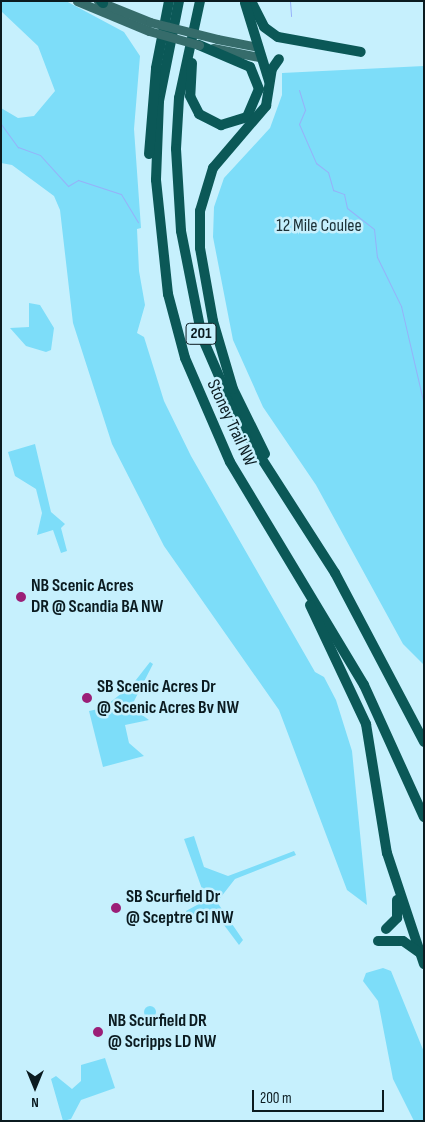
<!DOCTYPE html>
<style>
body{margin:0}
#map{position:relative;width:425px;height:1122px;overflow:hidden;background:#c6f0fd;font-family:"Sofia Sans Condensed",sans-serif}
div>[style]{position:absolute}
.green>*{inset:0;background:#7dddf9}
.round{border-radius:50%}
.stream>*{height:1px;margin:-0.5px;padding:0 0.5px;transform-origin:0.5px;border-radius:0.5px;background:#96b1f9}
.major>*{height:9px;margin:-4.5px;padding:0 4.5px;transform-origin:4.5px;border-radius:4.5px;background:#366c6b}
.highway>*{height:10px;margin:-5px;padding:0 5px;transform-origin:5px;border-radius:5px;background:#0b5857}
.major-bridge>*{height:9px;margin:-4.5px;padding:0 4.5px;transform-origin:4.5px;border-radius:4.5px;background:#366c6b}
.dots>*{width:14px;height:14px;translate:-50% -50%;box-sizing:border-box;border:2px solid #c6f0fd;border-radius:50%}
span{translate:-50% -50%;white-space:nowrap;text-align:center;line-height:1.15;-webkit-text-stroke:5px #c6f0fd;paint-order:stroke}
.shield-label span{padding:1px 4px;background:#c6f0fd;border:1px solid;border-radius:4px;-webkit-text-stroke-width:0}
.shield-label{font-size:16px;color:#0b1b20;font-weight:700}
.park-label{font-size:18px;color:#1b2f35}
.street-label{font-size:18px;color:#0b1b20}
.poi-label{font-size:18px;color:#0b1b20;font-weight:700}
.left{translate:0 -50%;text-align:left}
.frame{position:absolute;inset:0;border:2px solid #0b1b20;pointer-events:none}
.north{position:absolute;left:10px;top:1062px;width:50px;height:50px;-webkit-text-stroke:4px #c6f0fd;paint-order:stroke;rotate:180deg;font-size:14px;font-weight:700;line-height:20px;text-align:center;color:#0b1b20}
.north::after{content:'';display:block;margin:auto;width:18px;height:22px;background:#0b1b20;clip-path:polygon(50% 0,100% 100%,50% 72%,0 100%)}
.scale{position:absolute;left:252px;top:1090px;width:132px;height:22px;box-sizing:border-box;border:2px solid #0b1b20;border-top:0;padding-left:6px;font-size:15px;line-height:18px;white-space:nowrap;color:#0b1b20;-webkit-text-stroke:4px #c6f0fd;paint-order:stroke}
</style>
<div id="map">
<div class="green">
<div style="clip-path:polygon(1px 1px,66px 1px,124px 32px,140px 56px,134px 129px,141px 228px,137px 229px,139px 271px,145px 305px,137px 333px,144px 337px,164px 401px,191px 456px,315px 672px,324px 677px,336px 700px,352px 751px,367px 905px,347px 890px,279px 710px,164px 546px,112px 444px,73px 323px,60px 210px,54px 196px,12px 165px,1px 163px,1px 108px,18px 118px,34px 116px,55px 91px,38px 46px,1px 11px)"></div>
<div style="clip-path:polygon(424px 66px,424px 665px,403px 644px,316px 485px,263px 407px,233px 340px,213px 237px,214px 207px,224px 178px,270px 128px,282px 95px,282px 73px)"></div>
<div style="clip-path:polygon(29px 303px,40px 305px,54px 328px,51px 350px,46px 352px,26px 346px,10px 328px,29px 327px)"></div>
<div style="clip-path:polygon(35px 444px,51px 512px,65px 524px,61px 528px,67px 551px,61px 553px,53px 530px,37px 535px,42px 513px,36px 489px,15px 476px,8px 452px)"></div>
<div style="clip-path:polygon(150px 662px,153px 664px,131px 707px,149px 720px,125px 725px,129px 743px,144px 756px,103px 767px,89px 711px,103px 708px,132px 685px)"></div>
<div style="clip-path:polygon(194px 836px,204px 867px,228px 876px,294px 851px,296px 855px,235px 879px,217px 902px,243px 940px,239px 945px,212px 909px,192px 922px,186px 911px,206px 900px,184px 839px)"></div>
<div style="clip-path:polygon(383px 968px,391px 971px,424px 1052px,424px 1121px,414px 1121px,393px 1079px,378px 1001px,363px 981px,366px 973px)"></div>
<div class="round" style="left:144px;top:1006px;width:12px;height:12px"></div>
<div style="clip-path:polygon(105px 1058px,115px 1088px,81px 1100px,71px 1119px,63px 1121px,51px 1079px,56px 1076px,72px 1089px,81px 1081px,81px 1065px)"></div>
</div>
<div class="stream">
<div style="left:290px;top:1px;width:15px;rotate:86deg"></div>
<div style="left:299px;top:90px;width:21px;rotate:73deg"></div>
<div style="left:305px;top:110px;width:15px;rotate:113deg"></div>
<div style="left:299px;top:124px;width:43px;rotate:66.4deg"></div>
<div style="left:316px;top:163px;width:15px;rotate:37deg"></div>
<div style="left:328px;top:172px;width:19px;rotate:74deg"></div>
<div style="left:333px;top:190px;width:12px;rotate:20deg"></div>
<div style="left:344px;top:194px;width:14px;rotate:78deg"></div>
<div style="left:347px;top:208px;width:34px;rotate:38deg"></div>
<div style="left:374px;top:229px;width:28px;rotate:84deg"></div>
<div style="left:377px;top:257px;width:55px;rotate:63.9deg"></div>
<div style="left:401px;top:306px;width:102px;rotate:76.9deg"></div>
<div style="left:1px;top:124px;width:29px;rotate:54deg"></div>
<div style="left:18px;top:147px;width:23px;rotate:20deg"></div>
<div style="left:40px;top:155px;width:42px;rotate:47.9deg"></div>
<div style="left:68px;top:186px;width:12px;rotate:-31deg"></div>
<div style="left:78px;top:180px;width:45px;rotate:18deg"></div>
<div style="left:121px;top:194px;width:33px;rotate:59deg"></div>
</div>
<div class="major">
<div style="left:77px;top:1px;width:78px;rotate:22.6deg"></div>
<div style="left:98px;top:1px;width:56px;rotate:22deg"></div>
<div style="left:217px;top:39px;width:42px;rotate:11deg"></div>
<div style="left:213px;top:48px;width:47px;rotate:11.1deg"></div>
</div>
<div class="highway">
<div style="left:101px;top:1px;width:3px;rotate:45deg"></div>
<div style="left:179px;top:1px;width:102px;rotate:101.3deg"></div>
<div style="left:159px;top:101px;width:79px;rotate:92.2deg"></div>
<div style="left:156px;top:180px;width:115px;rotate:84deg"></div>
<div style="left:168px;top:294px;width:66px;rotate:75.1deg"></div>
<div style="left:185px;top:358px;width:113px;rotate:66.6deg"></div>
<div style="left:230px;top:462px;width:260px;rotate:59deg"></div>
<div style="left:364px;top:685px;width:145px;rotate:65.6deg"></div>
<div style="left:200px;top:1px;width:99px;rotate:102.2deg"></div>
<div style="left:179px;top:98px;width:51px;rotate:93.4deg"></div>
<div style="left:176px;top:149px;width:82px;rotate:86.5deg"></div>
<div style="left:181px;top:231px;width:108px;rotate:78.8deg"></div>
<div style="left:202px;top:337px;width:96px;rotate:66.6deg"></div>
<div style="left:240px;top:425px;width:176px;rotate:57.3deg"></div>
<div style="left:335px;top:573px;width:191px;rotate:62.2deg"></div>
<div style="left:251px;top:1px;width:29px;rotate:63deg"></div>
<div style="left:264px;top:27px;width:17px;rotate:36deg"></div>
<div style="left:278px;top:37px;width:84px;rotate:10.2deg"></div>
<div style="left:245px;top:3px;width:82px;rotate:72.9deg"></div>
<div style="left:192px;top:63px;width:33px;rotate:93deg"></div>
<div style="left:190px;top:96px;width:20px;rotate:63deg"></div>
<div style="left:199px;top:114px;width:25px;rotate:27deg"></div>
<div style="left:221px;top:125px;width:27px;rotate:-17deg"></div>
<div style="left:247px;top:117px;width:30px;rotate:-67deg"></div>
<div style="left:259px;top:89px;width:24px;rotate:-112deg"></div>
<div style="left:250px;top:67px;width:56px;rotate:-156.7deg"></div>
<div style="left:149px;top:154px;width:86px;rotate:-85.3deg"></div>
<div style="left:156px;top:68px;width:68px;rotate:-79deg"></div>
<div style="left:265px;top:454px;width:72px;rotate:-116.2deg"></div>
<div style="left:233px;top:389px;width:71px;rotate:-106.4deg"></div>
<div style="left:213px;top:321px;width:74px;rotate:-100.1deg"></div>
<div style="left:200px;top:248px;width:37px;rotate:-90deg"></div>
<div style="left:200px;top:211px;width:45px;rotate:-73.2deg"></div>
<div style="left:213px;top:168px;width:82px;rotate:-49.5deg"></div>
<div style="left:266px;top:106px;width:37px;rotate:-81deg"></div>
<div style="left:272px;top:69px;width:12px;rotate:-55deg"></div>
<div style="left:310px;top:605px;width:132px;rotate:64.8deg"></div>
<div style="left:366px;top:724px;width:131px;rotate:80.8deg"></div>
<div style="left:387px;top:853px;width:117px;rotate:71.6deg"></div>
<div style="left:386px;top:929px;width:16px;rotate:-45deg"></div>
<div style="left:397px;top:918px;width:18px;rotate:-90deg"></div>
<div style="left:378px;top:941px;width:25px"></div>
<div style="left:403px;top:941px;width:19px;rotate:35deg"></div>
</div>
<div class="major-bridge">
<div style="left:150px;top:22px;width:69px;rotate:14.2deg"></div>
<div style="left:149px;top:31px;width:52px;rotate:15.6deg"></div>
</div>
<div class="dots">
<div style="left:21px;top:597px;background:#9b1f77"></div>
<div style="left:87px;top:698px;background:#9b1f77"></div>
<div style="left:116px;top:908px;background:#9b1f77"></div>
<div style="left:98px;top:1032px;background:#9b1f77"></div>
</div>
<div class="shield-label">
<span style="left:201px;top:334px">201</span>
</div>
<div class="park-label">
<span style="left:319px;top:226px">12 Mile Coulee</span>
</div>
<div class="street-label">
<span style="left:231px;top:423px;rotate:65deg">Stoney Trail NW</span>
</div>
<div class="poi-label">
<span class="left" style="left:31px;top:597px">NB Scenic Acres<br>DR @ Scandia BA NW</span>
<span class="left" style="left:97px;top:698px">SB Scenic Acres Dr<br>@ Scenic Acres Bv NW</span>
<span class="left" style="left:126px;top:908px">SB Scurfield Dr<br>@ Sceptre Cl NW</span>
<span class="left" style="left:108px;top:1032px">NB Scurfield DR<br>@ Scripps LD NW</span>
</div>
<div class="frame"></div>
<div class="north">N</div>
<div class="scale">200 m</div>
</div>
